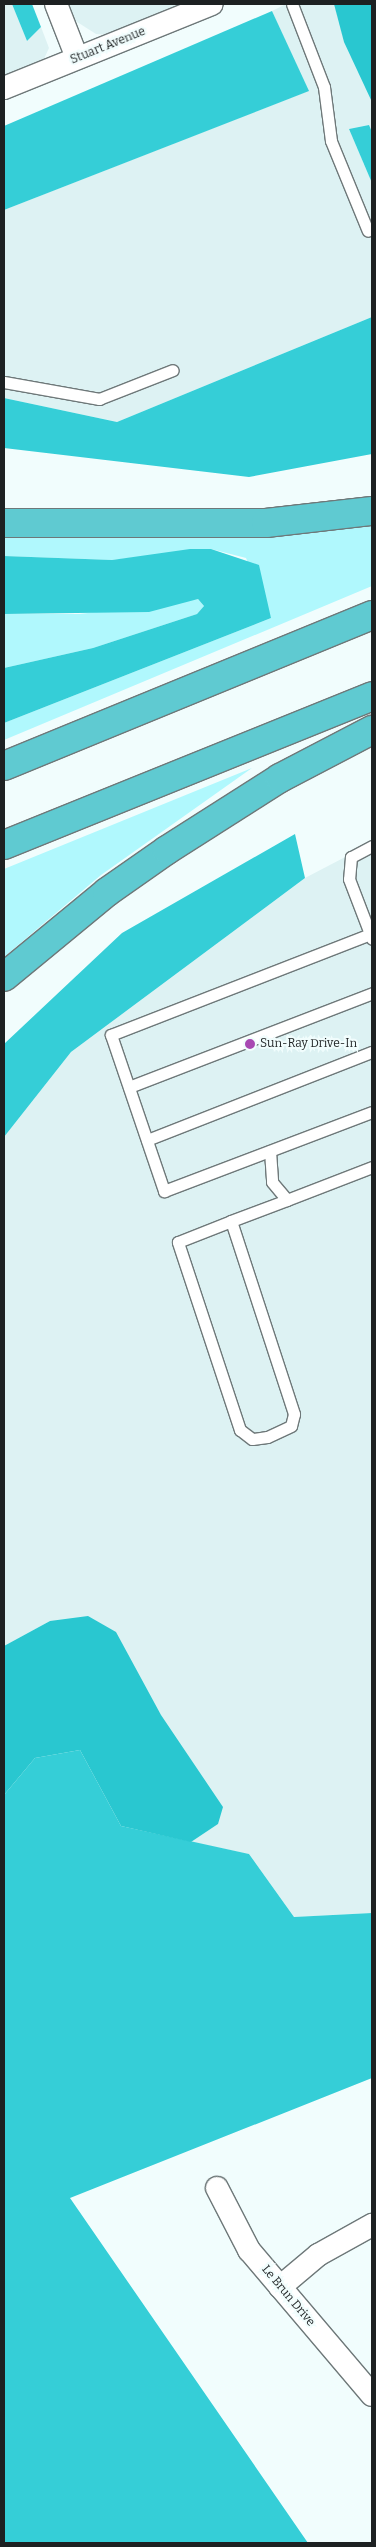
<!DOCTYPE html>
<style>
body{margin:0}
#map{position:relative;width:376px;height:2547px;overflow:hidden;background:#f1fdfd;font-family:Bitter,serif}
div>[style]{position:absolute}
.built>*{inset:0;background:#ddf2f3}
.green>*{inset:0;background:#b0f8fd}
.forest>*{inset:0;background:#35ced7}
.water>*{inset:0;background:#29c7d0}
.roads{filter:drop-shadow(1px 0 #6e7879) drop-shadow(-1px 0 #6e7879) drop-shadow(0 1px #6e7879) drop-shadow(0 -1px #6e7879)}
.service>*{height:11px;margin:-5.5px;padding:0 5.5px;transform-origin:5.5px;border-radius:5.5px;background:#fff}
.minor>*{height:22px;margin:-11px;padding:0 11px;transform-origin:11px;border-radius:11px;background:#fff}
.motorway>*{height:28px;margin:-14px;padding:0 14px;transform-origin:14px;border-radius:14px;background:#5fcad1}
.dots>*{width:14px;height:14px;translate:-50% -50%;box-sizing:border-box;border:2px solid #f1fdfd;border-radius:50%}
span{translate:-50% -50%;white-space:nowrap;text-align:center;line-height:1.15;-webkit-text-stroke:4px #f1fdfd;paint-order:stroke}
.street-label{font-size:12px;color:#1d2122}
.poi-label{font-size:12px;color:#1d2122}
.left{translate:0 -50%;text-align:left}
.frame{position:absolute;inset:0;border:5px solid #1d2122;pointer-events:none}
</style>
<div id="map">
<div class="built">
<div style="clip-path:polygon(4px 4px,12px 4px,27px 41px,41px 27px,49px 48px,43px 61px,4px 77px)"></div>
<div style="clip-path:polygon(68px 4px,187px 4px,110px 35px,96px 34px,74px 20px)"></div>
<div style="clip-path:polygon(286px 4px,372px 4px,372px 132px,369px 125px,349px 129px,372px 183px,372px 317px,117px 422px,4px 398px,4px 210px,308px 91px,272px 11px)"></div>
<div style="clip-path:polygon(372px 843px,372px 1913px,294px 1917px,249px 1854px,191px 1842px,218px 1824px,115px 1632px,50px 1621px,4px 1646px,4px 1137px,71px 1052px,305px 878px)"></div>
</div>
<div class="green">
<div style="clip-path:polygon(372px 524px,372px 586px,4px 740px,4px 723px,271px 618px,246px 558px,211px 549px,112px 560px,4px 556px,4px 538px,216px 538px)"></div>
<div style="clip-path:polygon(198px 599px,204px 606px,197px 614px,93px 648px,4px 668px,4px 614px,80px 614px)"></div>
<div style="clip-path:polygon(252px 768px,101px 875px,4px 957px,4px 869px)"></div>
</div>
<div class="forest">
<div style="clip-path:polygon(12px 4px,32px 4px,41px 27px,27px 41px)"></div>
<div style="clip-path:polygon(272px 11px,309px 91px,4px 210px,4px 126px)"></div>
<div style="clip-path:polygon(369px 125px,372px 132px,372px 183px,349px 129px)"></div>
<div style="clip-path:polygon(372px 317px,372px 454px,249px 477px,4px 448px,4px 398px,117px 422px)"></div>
<div style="clip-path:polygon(190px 549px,211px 549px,259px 565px,271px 618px,4px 723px,4px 668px,93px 648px,197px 614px,204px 606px,198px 599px,149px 612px,4px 614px,4px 556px,112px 560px)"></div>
<div style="clip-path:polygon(295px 834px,305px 878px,71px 1052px,4px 1137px,4px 1044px,122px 933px)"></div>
<div style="clip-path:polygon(80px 1750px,121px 1826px,249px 1854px,294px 1917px,372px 1913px,372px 2078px,70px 2198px,308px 2543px,4px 2543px,4px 1795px,35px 1758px)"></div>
</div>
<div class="water">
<div style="clip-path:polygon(334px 4px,372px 4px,372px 102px,344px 42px)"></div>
<div style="clip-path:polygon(88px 1616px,116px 1632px,161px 1715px,223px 1807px,218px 1824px,191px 1842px,121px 1826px,80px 1750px,35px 1758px,4px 1795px,4px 1646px,50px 1621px)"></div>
</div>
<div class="roads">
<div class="service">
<div style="left:292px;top:4px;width:89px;rotate:68.9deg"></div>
<div style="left:324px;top:87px;width:54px;rotate:82.6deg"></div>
<div style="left:331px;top:141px;width:97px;rotate:67.7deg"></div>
<div style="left:4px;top:382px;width:97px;rotate:10.1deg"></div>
<div style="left:99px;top:399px;width:79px;rotate:-21.4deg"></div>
<div style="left:372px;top:846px;width:24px;rotate:152deg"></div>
<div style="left:351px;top:857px;width:22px;rotate:95deg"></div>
<div style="left:349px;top:879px;width:64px;rotate:69deg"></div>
<div style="left:370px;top:934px;width:278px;rotate:158.7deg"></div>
<div style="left:111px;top:1035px;width:165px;rotate:71.2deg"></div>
<div style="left:164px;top:1191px;width:222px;rotate:-20.8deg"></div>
<div style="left:129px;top:1087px;width:261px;rotate:-21.1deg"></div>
<div style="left:147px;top:1140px;width:242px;rotate:-21.4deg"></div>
<div style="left:270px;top:1151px;width:31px;rotate:86deg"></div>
<div style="left:272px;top:1182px;width:23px;rotate:50deg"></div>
<div style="left:231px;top:1221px;width:203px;rotate:71.9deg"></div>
<div style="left:294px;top:1414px;width:12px;rotate:104deg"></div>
<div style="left:291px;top:1426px;width:26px;rotate:155deg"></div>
<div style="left:267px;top:1437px;width:15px;rotate:172deg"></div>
<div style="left:252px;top:1439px;width:15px;rotate:-143deg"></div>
<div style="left:240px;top:1430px;width:198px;rotate:-108.3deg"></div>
<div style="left:178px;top:1242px;width:57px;rotate:-21.6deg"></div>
<div style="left:231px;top:1221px;width:60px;rotate:-20.6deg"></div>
<div style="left:287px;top:1200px;width:91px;rotate:-21.2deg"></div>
</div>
<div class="minor">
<div style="left:56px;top:4px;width:58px;rotate:68.7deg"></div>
<div style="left:4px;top:88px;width:224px;rotate:-22deg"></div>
<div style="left:217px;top:2188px;width:70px;rotate:62.7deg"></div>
<div style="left:249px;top:2250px;width:190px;rotate:49.7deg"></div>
<div style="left:280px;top:2287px;width:50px;rotate:-40.1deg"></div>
<div style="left:318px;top:2255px;width:62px;rotate:-29.1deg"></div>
</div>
<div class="motorway">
<div style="left:4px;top:523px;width:262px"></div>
<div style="left:266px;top:523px;width:107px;rotate:-6.5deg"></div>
<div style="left:4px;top:766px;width:398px;rotate:-22.3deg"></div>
<div style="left:4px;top:845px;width:397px;rotate:-22deg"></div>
<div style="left:4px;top:977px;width:134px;rotate:-39.5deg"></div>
<div style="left:107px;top:892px;width:73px;rotate:-35deg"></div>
<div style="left:167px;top:850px;width:134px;rotate:-32.5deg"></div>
<div style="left:280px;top:778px;width:104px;rotate:-27.6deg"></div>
</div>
</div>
<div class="dots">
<div style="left:250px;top:1044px;background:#a849b2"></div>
</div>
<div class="street-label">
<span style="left:108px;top:46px;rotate:-22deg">Stuart Avenue</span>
<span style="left:288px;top:2296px;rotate:50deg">Le Brun Drive</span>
</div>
<div class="poi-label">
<span class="left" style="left:260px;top:1044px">Sun-Ray Drive-In</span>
</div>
<div class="frame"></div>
</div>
